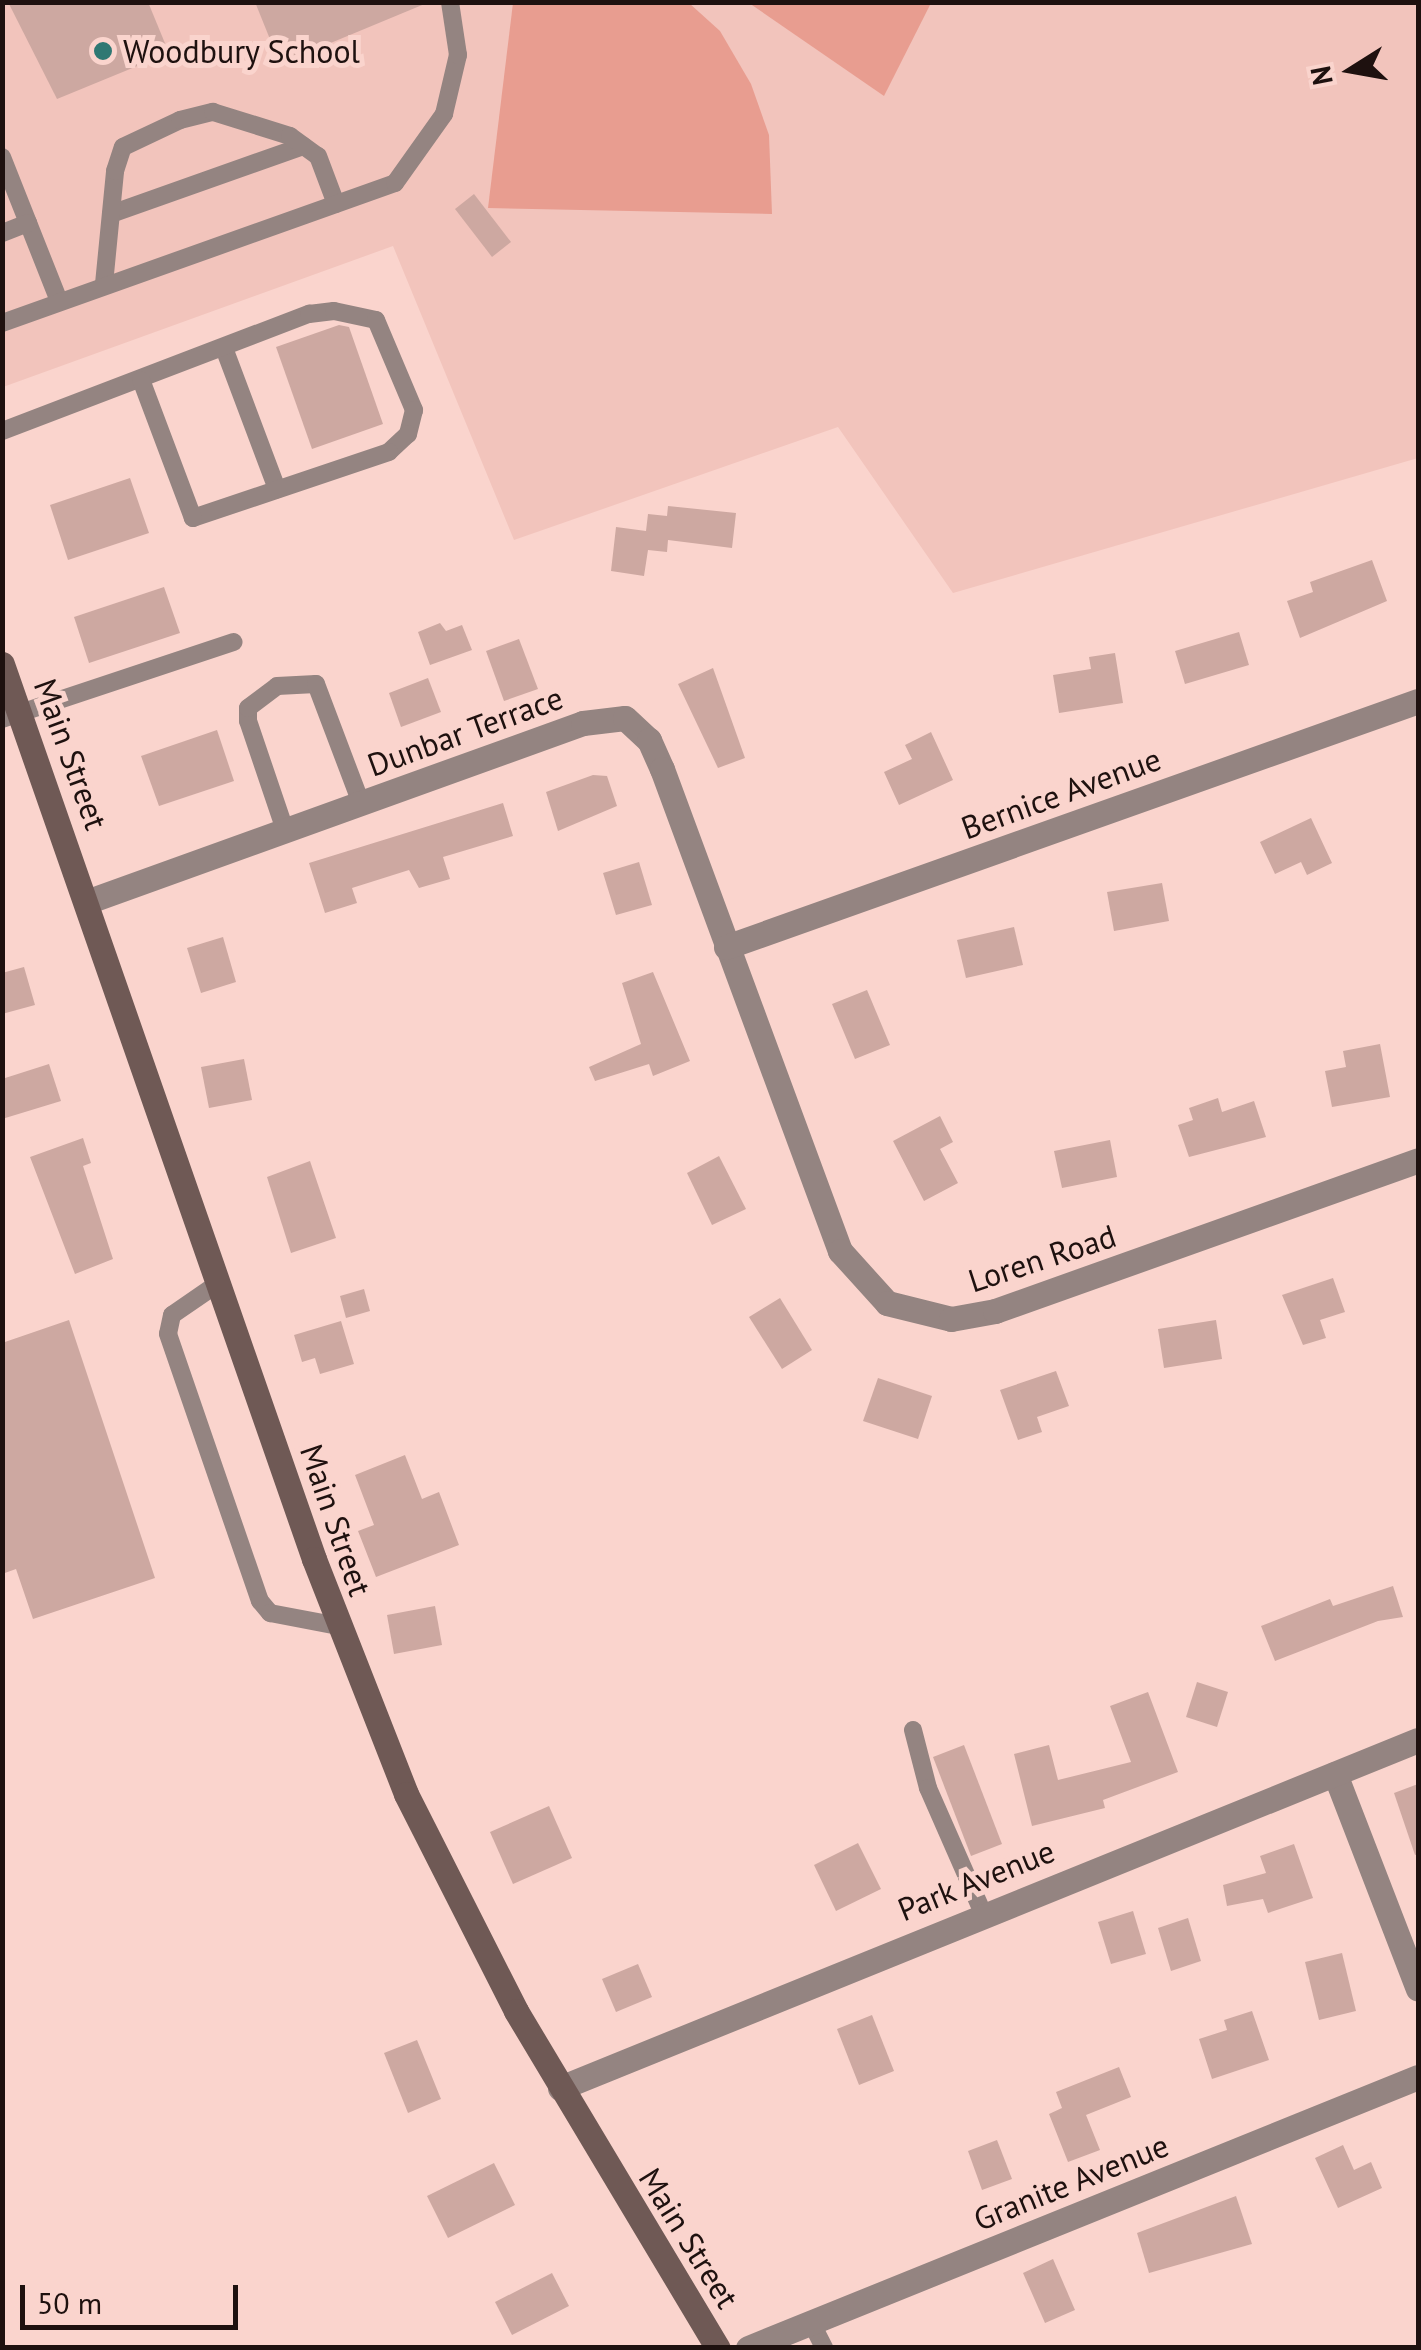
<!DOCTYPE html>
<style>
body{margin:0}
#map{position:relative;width:1421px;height:2350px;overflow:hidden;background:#fad4cd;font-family:"PT Sans",sans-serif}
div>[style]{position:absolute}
.built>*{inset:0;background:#f2c4bc}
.green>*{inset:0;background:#e89d90}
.building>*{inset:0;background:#cda8a1}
.service>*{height:18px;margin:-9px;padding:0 9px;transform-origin:9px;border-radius:9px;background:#948481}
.minor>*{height:25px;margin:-12.5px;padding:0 12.5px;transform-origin:12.5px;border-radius:12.5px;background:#948481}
.secondary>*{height:25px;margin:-12.5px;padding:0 12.5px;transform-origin:12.5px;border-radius:12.5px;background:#6f5955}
.dots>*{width:28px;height:28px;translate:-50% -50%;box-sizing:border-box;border:5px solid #fad4cd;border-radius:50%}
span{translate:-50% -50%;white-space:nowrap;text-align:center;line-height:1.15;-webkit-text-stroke:10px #fad4cd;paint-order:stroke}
.poi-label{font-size:32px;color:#1e110f}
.left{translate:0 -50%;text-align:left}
.street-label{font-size:32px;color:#1e110f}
.frame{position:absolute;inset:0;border:5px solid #1e110f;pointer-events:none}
.north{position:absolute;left:1301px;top:20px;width:100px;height:100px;-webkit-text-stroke:8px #fad4cd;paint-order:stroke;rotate:259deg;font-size:28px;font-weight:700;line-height:40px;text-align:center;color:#1e110f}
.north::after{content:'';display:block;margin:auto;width:35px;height:45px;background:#1e110f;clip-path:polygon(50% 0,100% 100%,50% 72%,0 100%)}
.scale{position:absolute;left:20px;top:2285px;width:218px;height:45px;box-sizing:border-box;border:5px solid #1e110f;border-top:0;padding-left:12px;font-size:30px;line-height:35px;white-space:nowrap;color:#1e110f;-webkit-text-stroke:8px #fad4cd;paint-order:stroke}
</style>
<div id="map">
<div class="built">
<div style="clip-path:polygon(3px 3px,1418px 3px,1418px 458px,953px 593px,838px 427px,514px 540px,393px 246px,3px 387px)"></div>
</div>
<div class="green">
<div style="clip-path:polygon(513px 3px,689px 3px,720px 31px,751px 84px,769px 135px,772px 214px,488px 208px)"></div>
<div style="clip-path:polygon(749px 3px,931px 3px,884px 96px)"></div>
</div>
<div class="building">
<div style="clip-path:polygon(8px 2px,148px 2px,169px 53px,57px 99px)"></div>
<div style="clip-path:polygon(255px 2px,427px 2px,427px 3px,280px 64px)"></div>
<div style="clip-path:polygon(474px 194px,511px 242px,492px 257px,455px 209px)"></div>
<div style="clip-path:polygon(339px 325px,349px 327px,383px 424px,312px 449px,276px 347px)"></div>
<div style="clip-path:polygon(130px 478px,149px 533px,68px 560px,50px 505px)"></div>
<div style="clip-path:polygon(668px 506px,736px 513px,732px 548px,668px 540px,667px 552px,648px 550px,644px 576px,611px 571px,616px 527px,646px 531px,648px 514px,667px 516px)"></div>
<div style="clip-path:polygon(1372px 560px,1387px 601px,1300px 638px,1287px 601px,1313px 592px,1310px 582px)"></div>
<div style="clip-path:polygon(164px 587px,180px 633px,89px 663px,74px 617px)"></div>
<div style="clip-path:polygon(440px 623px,446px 631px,462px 625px,472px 650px,430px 665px,418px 632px)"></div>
<div style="clip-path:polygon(1239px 632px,1249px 665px,1185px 684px,1175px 651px)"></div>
<div style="clip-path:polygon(519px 639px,538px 689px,504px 701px,486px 651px)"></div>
<div style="clip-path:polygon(1115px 653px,1123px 703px,1059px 713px,1053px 675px,1091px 669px,1089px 657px)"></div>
<div style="clip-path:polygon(713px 668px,745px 758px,718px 768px,678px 684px)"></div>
<div style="clip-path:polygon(428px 678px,441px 712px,401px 727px,389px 693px)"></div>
<div style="clip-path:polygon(217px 730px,234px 781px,159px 806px,141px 756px)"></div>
<div style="clip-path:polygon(931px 732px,953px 780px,899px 805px,884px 772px,912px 759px,905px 745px)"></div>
<div style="clip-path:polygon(593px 775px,607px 776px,617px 806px,558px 831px,546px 792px)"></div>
<div style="clip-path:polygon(503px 803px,513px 836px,443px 857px,450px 879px,419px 888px,409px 870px,352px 888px,357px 903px,325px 913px,309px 863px)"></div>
<div style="clip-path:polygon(1311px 818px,1332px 863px,1307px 875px,1301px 862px,1275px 874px,1260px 842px)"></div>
<div style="clip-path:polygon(639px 862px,652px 905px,616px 915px,603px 873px)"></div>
<div style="clip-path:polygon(1162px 883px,1169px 921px,1114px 931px,1107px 892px)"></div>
<div style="clip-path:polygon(1014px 927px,1023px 965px,966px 978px,957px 940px)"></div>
<div style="clip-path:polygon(223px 937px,236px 982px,201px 993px,187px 948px)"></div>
<div style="clip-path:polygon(24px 967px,35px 1005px,2px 1014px,2px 973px)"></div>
<div style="clip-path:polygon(653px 972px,690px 1061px,653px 1076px,649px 1064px,595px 1081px,589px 1067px,641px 1044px,622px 983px)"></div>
<div style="clip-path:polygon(867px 990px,890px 1045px,855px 1059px,832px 1004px)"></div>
<div style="clip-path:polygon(1380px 1044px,1390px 1097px,1332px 1107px,1325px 1071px,1346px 1067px,1343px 1051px)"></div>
<div style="clip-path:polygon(244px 1059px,252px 1100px,209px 1108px,201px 1067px)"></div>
<div style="clip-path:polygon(49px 1064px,61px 1101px,2px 1119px,2px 1079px)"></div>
<div style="clip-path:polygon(1218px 1098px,1222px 1112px,1254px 1101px,1266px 1137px,1189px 1157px,1178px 1125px,1193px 1120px,1189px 1108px)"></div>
<div style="clip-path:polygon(940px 1116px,953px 1142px,940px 1149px,958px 1183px,924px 1201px,893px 1141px)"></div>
<div style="clip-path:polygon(83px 1138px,91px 1163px,83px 1166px,113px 1259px,75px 1274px,30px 1157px)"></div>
<div style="clip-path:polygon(1110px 1140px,1117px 1177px,1062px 1188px,1054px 1151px)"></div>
<div style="clip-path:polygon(719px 1156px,746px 1209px,712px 1225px,687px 1173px)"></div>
<div style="clip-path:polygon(310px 1161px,336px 1238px,291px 1253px,267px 1177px)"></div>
<div style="clip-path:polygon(1333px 1278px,1345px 1312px,1320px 1320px,1326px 1338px,1303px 1345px,1282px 1295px)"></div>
<div style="clip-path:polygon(364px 1289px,370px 1311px,346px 1318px,340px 1296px)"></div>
<div style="clip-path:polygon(780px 1298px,812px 1350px,782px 1369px,749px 1317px)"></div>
<div style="clip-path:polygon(69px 1320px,155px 1578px,33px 1619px,16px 1569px,2px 1574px,2px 1343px)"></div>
<div style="clip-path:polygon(1216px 1320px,1222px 1359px,1164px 1368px,1158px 1329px)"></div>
<div style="clip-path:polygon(341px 1321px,354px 1364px,320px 1374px,315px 1358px,302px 1362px,294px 1335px)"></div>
<div style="clip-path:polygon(1056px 1371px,1069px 1406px,1037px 1417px,1042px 1432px,1018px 1440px,1000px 1390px)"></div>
<div style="clip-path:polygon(878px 1378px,932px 1396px,918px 1439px,863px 1421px)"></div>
<div style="clip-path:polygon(405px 1455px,422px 1499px,439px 1492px,459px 1545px,376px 1577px,358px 1531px,374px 1525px,355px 1475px)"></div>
<div style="clip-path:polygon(1393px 1586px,1403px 1617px,1378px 1621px,1275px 1661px,1261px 1626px,1330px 1599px,1333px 1606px)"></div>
<div style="clip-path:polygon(435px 1606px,442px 1645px,394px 1654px,387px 1615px)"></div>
<div style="clip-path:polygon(1197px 1682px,1228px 1692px,1217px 1727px,1186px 1717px)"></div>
<div style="clip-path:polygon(1148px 1692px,1178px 1772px,1103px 1800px,1105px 1808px,1032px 1826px,1014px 1754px,1049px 1745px,1058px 1780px,1131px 1762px,1110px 1706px)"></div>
<div style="clip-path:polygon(964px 1745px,1002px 1844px,971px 1856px,933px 1757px)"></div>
<div style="clip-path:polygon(1418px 1784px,1418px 1854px,1415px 1855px,1394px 1793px)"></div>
<div style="clip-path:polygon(549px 1806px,572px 1858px,513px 1884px,490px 1832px)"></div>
<div style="clip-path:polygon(858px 1843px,881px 1889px,836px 1911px,814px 1865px)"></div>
<div style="clip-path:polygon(1294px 1844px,1313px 1898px,1268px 1913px,1263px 1899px,1227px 1906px,1223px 1885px,1266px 1873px,1260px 1856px)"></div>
<div style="clip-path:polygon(1133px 1911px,1146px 1954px,1111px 1964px,1098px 1922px)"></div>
<div style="clip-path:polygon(1188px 1918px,1201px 1961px,1171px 1971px,1158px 1928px)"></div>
<div style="clip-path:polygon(1342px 1953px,1356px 2011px,1319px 2020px,1305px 1962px)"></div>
<div style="clip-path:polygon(638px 1964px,652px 1997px,616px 2012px,602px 1979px)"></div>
<div style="clip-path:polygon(1252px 2011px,1269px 2060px,1212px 2079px,1199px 2039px,1227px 2030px,1224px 2020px)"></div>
<div style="clip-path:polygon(872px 2015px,894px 2071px,859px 2085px,837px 2029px)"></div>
<div style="clip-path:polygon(417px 2040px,441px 2099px,408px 2113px,384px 2053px)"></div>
<div style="clip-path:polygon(1119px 2067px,1131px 2097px,1086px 2115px,1100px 2150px,1068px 2162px,1049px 2114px,1062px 2108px,1056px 2092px)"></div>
<div style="clip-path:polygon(997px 2140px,1012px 2179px,982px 2190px,968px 2151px)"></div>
<div style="clip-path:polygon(1343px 2145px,1354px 2170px,1371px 2162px,1382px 2188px,1338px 2208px,1315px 2158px)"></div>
<div style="clip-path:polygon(494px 2163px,515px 2205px,448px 2238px,427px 2196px)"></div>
<div style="clip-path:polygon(1236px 2196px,1252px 2244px,1149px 2273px,1137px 2233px)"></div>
<div style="clip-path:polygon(1053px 2259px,1075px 2310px,1045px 2323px,1023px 2273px)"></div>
<div style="clip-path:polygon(552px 2273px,569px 2306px,512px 2335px,495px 2302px)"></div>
</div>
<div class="service">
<div style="left:2px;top:157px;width:155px;rotate:68.4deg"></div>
<div style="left:111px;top:214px;width:204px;rotate:-19.5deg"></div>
<div style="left:2px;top:233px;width:28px;rotate:-21deg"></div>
<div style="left:104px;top:284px;width:114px;rotate:-84.4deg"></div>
<div style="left:115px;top:171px;width:25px;rotate:-72deg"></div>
<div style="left:123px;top:147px;width:63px;rotate:-25.3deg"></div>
<div style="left:180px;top:120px;width:34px;rotate:-14deg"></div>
<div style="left:213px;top:112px;width:81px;rotate:17.3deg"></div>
<div style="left:290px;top:136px;width:34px;rotate:36deg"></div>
<div style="left:318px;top:156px;width:51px;rotate:69.4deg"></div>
<div style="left:2px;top:323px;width:417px;rotate:-19.6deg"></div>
<div style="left:395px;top:183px;width:85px;rotate:-54.6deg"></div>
<div style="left:444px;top:114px;width:61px;rotate:-76.7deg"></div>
<div style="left:458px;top:55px;width:54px;rotate:-98.6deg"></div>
<div style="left:224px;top:348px;width:151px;rotate:69.4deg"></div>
<div style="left:2px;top:431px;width:329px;rotate:-20.9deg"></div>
<div style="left:309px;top:314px;width:25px;rotate:-7deg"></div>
<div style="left:334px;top:311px;width:43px;rotate:12.1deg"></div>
<div style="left:376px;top:320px;width:98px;rotate:67.1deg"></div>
<div style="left:414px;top:410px;width:25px;rotate:104deg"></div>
<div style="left:408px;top:434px;width:26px;rotate:137deg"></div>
<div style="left:389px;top:452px;width:207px;rotate:161.4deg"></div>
<div style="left:193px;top:518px;width:147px;rotate:-110.6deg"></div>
<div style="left:2px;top:719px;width:244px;rotate:-18.4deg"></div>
<div style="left:285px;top:830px;width:115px;rotate:-108.7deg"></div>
<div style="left:248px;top:721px;width:13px;rotate:-90deg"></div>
<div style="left:248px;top:708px;width:36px;rotate:-37deg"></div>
<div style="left:277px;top:686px;width:39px;rotate:-3deg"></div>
<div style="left:316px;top:684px;width:127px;rotate:69.3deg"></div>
<div style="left:220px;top:1282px;width:58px;rotate:145.5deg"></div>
<div style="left:172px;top:1315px;width:19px;rotate:102deg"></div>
<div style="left:168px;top:1334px;width:282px;rotate:71deg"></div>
<div style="left:260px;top:1601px;width:16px;rotate:50deg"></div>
<div style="left:270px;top:1613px;width:69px;rotate:10.8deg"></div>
<div style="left:913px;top:1730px;width:60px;rotate:75.5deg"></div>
<div style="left:928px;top:1788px;width:134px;rotate:66.3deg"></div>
<div style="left:811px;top:2322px;width:29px;rotate:63deg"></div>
</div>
<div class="minor">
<div style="left:89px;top:901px;width:525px;rotate:-19.82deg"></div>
<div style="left:583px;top:723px;width:42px;rotate:-6.8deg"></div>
<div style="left:625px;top:718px;width:33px;rotate:43deg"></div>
<div style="left:649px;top:740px;width:32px;rotate:66deg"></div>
<div style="left:662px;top:769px;width:514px;rotate:69.73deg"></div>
<div style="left:840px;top:1251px;width:70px;rotate:47.9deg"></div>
<div style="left:887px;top:1303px;width:66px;rotate:14deg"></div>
<div style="left:951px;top:1319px;width:45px;rotate:-10.3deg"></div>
<div style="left:995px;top:1311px;width:449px;rotate:-19.6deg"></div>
<div style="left:726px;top:947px;width:734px;rotate:-19.57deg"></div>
<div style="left:1335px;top:1774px;width:230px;rotate:68.9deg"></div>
<div style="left:560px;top:2088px;width:926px;rotate:-22.08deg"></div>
<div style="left:748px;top:2348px;width:723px;rotate:-22.02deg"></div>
</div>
<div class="secondary">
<div style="left:2px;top:664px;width:948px;rotate:70.78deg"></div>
<div style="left:314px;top:1559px;width:252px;rotate:68.6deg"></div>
<div style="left:406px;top:1794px;width:243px;rotate:63.1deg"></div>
<div style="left:516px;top:2011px;width:393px;rotate:59.1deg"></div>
</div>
<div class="dots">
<div style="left:103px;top:51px;background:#2f7873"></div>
</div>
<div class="poi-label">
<span class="left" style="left:123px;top:51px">Woodbury School</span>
</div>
<div class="street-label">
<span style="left:465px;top:731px;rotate:-20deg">Dunbar Terrace</span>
<span style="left:71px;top:754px;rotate:70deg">Main Street</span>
<span style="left:1061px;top:793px;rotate:-20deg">Bernice Avenue</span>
<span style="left:1042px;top:1258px;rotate:-18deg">Loren Road</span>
<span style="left:336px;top:1520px;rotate:71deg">Main Street</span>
<span style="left:976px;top:1880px;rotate:-22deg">Park Avenue</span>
<span style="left:1071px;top:2182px;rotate:-22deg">Granite Avenue</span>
<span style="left:689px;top:2238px;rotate:58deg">Main Street</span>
</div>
<div class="frame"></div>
<div class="north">N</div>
<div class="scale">50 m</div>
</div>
